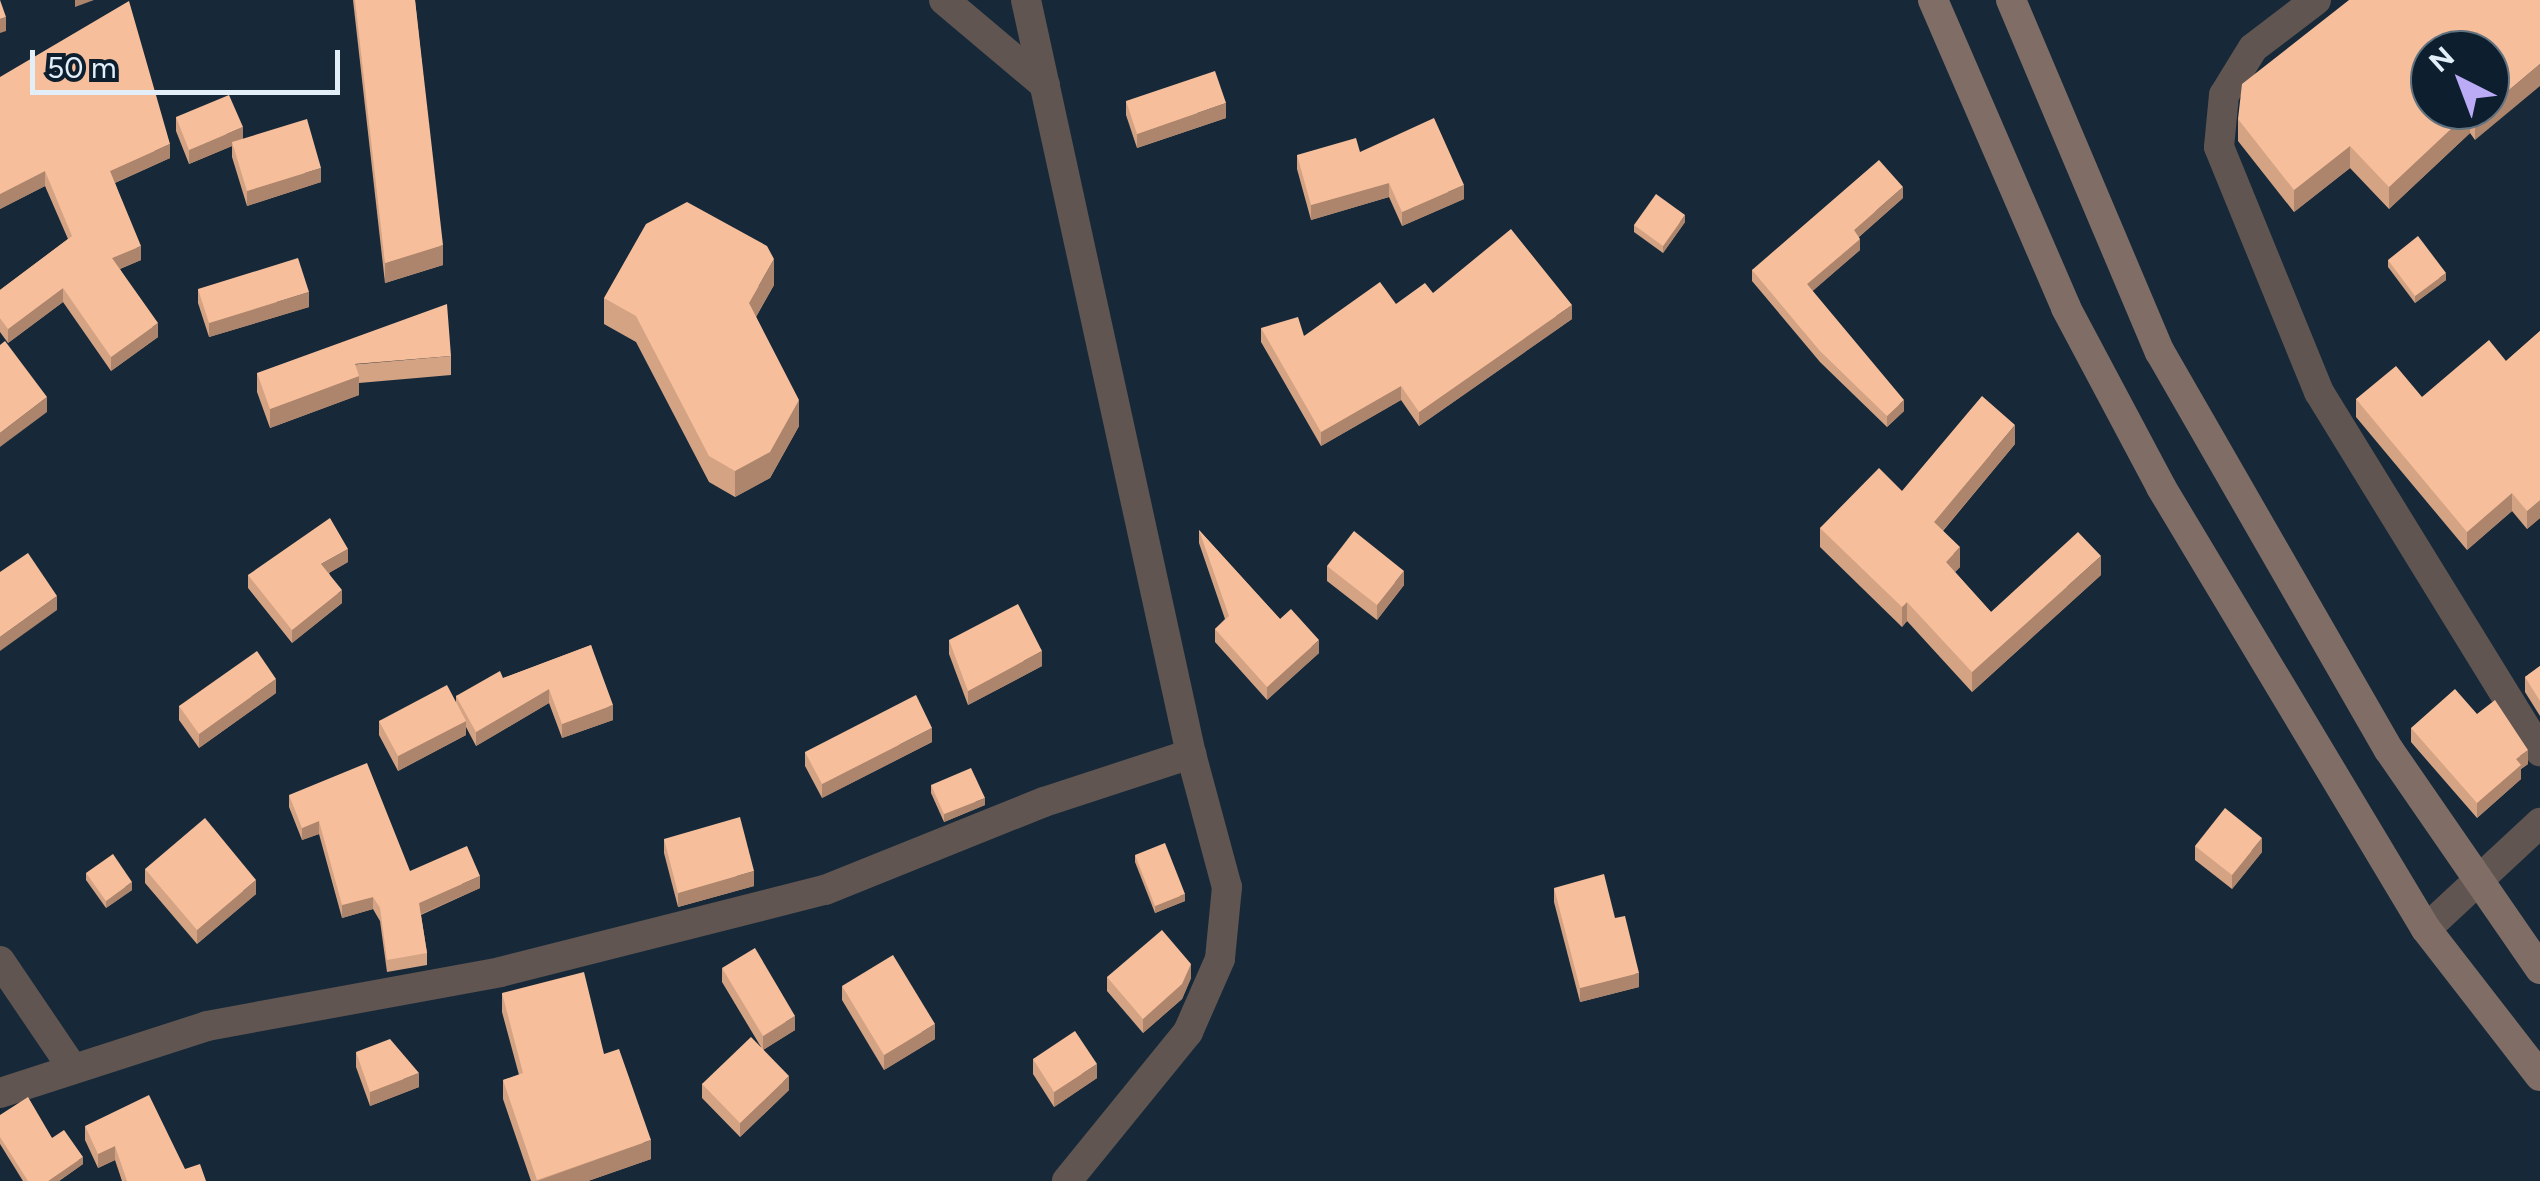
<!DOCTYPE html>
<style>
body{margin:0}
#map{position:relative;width:2540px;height:1181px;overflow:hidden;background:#172939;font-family:Figtree,sans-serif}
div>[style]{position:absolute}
.street>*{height:30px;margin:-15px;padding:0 15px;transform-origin:15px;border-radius:15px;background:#605550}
.secondary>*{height:30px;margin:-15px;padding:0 15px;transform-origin:15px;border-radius:15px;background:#806e66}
.wall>*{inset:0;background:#d4a384}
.shaded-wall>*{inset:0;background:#ac856c}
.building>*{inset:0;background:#f6be9a}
span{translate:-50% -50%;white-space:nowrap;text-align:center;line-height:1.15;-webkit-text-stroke:10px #0d1f2f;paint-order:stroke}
.north{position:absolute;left:2410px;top:30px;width:100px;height:100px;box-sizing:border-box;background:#0d1f2f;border:2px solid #62727f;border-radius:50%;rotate:318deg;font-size:28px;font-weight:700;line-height:40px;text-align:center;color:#e2eef8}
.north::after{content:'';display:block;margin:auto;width:35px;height:45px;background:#bbaaf6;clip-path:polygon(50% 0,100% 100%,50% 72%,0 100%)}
.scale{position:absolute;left:30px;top:50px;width:310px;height:45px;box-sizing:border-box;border:5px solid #e2eef8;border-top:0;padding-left:12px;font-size:30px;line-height:35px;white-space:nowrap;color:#e2eef8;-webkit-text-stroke:8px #0d1f2f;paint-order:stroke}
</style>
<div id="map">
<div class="street">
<div style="left:944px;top:0;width:132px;rotate:40.1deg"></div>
<div style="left:1026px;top:0;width:772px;rotate:77.66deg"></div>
<div style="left:1191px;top:754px;width:138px;rotate:74.9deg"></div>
<div style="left:1227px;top:887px;width:72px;rotate:95.6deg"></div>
<div style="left:1220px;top:959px;width:80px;rotate:113.7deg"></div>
<div style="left:1188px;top:1032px;width:192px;rotate:129.1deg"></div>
<div style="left:2316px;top:0;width:79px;rotate:142.7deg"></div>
<div style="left:2253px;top:48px;width:55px;rotate:121.7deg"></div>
<div style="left:2224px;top:95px;width:52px;rotate:95.5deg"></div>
<div style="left:2219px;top:147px;width:265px;rotate:67.8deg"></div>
<div style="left:2319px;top:392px;width:422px;rotate:58.4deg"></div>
<div style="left:2426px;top:929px;width:156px;rotate:-42.9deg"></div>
<div style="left:0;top:961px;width:130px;rotate:55.9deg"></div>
<div style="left:0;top:1093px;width:218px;rotate:-17.9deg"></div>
<div style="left:207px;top:1026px;width:298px;rotate:-10.4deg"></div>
<div style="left:500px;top:972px;width:335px;rotate:-14.2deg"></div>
<div style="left:825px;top:890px;width:236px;rotate:-21.9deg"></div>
<div style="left:1044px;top:802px;width:155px;rotate:-18.1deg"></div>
</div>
<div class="secondary">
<div style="left:1933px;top:0;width:335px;rotate:66.6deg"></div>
<div style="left:2066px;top:308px;width:203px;rotate:62deg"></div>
<div style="left:2161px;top:487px;width:515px;rotate:59.06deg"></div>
<div style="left:2426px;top:929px;width:186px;rotate:52.2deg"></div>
<div style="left:2011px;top:0;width:382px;rotate:67.1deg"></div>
<div style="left:2160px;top:352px;width:459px;rotate:60.1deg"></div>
<div style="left:2389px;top:750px;width:266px;rotate:55.4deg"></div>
</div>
<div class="wall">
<div style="clip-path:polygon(353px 0,415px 0,443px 265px,385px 283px)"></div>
<div style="clip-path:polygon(2540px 0,2475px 140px,2470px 133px,2389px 209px,2350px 168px,2294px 212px,2238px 141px,2238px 119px)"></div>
<div style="clip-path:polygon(0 77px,170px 158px,115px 183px,141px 260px,120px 269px,158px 337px,111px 371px,63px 302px,8px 343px,0 332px,0 290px,68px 239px,45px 186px,0 209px)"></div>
<div style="clip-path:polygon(1126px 101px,1226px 118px,1137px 148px,1126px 115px)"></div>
<div style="clip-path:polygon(176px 117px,243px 139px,321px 182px,247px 206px,232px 157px,232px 146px,189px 164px,176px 131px)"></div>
<div style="clip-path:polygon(1360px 152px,1464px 199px,1402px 226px,1389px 197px,1311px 220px,1297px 169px,1297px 155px)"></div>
<div style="clip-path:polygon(1903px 198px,1859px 237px,1860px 250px,1812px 291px,1904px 411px,1887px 427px,1820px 362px,1752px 281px,1752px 270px)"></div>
<div style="clip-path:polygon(1685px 222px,1663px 253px,1634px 232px,1634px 225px)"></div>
<div style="clip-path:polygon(2388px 260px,2446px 280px,2415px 303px,2388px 267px)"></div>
<div style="clip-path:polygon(774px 285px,756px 317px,799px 426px,770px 478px,735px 497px,709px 482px,636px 342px,604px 324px,604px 298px)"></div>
<div style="clip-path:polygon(198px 289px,309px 307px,209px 337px,198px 303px)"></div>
<div style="clip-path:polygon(1433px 293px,1572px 319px,1419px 426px,1401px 400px,1321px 446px,1261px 342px,1261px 328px,1304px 336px,1396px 304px)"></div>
<div style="clip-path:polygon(2540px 331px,2540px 518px,2527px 529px,2512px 511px,2467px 550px,2356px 417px,2356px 399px,2422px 397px,2506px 361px)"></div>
<div style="clip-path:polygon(451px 356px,451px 375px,359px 383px,359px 395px,270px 428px,257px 392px,257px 373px)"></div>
<div style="clip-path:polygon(2015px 444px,1943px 531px,1960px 567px,1955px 572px,1991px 612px,2101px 575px,1972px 692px,1907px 621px,1902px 627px,1820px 547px,1820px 528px,1902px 491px)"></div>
<div style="clip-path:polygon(1199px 530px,1280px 619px,1319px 653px,1267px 700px,1215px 642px,1215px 629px,1225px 619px,1199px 543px)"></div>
<div style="clip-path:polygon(348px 562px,329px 573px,342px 603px,292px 643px,248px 588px,248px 575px)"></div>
<div style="clip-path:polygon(1327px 566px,1404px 585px,1377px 620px,1327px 581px)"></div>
<div style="clip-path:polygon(949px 640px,1042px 666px,968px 705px,949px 654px)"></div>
<div style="clip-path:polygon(591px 645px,613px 720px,562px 738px,549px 703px,476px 746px,466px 727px,466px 735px,398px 771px,379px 735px,379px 721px,456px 702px,456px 696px)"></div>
<div style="clip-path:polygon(2540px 666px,2540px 716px,2525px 692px,2525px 677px)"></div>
<div style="clip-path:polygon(276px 693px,199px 748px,179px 720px,179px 706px)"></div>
<div style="clip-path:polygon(2477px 714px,2528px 764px,2521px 769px,2521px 779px,2477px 818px,2411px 742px,2411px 728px)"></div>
<div style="clip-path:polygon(932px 742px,822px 798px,805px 766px,805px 752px)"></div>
<div style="clip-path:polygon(931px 785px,985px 805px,944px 822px,931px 793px)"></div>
<div style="clip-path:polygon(289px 795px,410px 871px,480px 888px,421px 915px,427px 953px,427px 965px,387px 972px,380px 921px,373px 909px,342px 918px,319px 834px,302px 840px,289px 807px)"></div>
<div style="clip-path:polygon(664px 839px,754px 886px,678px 907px,664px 853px)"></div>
<div style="clip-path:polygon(2195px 846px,2262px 852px,2232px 889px,2195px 860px)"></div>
<div style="clip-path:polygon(1135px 855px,1185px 901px,1155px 913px,1135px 862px)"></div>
<div style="clip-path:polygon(145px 869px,256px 894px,197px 944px,145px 883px)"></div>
<div style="clip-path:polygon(86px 873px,132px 890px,106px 908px,86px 880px)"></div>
<div style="clip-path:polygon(1554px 888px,1615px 918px,1639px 987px,1580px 1002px,1554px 902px)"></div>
<div style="clip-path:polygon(722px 968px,795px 1030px,763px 1050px,789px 1090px,740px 1137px,702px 1098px,702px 1084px,761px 1047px,722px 982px)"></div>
<div style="clip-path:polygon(1107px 977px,1191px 978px,1182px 999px,1143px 1033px,1107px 991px)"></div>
<div style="clip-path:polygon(842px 986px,935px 1039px,884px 1070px,842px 1000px)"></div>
<div style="clip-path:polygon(502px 993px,604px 1054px,651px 1159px,588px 1181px,531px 1181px,503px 1099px,503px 1080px,519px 1075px,502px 1012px)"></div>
<div style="clip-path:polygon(356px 1052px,419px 1087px,370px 1106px,356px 1067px)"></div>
<div style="clip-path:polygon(1033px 1059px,1097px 1078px,1054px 1107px,1033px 1074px)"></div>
<div style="clip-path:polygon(0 1115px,52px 1138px,83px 1164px,59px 1181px,23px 1181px,0 1144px)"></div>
<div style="clip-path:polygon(85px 1126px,185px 1169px,206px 1181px,122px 1181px,115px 1160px,98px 1168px,85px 1140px)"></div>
</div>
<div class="shaded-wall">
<div style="clip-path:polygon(75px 0,94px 0,75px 7px)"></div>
<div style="clip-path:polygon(6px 17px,6px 31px,0 33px,0 19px)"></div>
<div style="clip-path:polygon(2540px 64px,2540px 86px,2475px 140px,2475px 118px,2485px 110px,2490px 110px,2490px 106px)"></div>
<div style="clip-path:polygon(1226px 103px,1226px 118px,1137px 148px,1137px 134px)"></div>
<div style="clip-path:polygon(2470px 111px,2470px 133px,2389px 209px,2389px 187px)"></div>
<div style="clip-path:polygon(243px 127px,243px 142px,232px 142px,232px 146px,189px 164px,189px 150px)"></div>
<div style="clip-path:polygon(170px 144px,170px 158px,110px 185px,110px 171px)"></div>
<div style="clip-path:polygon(2350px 146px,2350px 168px,2294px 212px,2294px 190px)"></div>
<div style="clip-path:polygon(321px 168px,321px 182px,247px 206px,247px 191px)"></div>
<div style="clip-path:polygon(45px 171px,45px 186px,0 209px,0 194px)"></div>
<div style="clip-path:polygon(1389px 183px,1389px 197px,1311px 220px,1311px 205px)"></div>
<div style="clip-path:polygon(1464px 185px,1464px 199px,1402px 226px,1402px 212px)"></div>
<div style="clip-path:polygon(1903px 187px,1903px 198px,1854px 241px,1854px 230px)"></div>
<div style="clip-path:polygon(1685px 215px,1685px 222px,1663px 253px,1663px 246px)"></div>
<div style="clip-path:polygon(1860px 239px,1860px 250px,1807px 296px,1807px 284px)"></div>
<div style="clip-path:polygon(443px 245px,443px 265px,385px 283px,385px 263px)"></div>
<div style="clip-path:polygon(141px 246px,141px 260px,112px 272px,112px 258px)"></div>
<div style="clip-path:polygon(774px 259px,774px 285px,749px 329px,749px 303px)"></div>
<div style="clip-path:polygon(2446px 273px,2446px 280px,2415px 303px,2415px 296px)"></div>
<div style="clip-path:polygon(63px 288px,63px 302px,8px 343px,8px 329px)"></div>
<div style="clip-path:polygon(309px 292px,309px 307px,209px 337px,209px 323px)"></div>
<div style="clip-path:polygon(1572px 305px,1572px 319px,1419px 426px,1419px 412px)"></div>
<div style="clip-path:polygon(158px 323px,158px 337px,111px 371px,111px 357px)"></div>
<div style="clip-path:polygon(359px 376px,359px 395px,270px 428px,270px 409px)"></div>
<div style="clip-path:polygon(1401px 386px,1401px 400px,1321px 446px,1321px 432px)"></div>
<div style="clip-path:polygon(47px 397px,47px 412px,0 447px,0 433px)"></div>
<div style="clip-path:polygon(799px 400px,799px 426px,770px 478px,735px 497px,735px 471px)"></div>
<div style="clip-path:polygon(1904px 400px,1904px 411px,1887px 427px,1887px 416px)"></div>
<div style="clip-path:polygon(2015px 425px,2015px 444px,1934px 541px,1934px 522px)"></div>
<div style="clip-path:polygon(2512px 493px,2512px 511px,2467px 550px,2467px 532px)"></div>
<div style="clip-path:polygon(2540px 500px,2540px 518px,2527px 529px,2527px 511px)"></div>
<div style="clip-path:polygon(1960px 547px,1960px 567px,1946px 581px,1946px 562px)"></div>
<div style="clip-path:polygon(348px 549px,348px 562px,321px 577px,321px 564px)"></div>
<div style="clip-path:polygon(2101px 556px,2101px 575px,1972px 692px,1972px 672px)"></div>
<div style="clip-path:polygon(1404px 571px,1404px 585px,1377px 620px,1377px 605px)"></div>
<div style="clip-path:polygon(342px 590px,342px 603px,292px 643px,292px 630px)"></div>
<div style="clip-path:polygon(57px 596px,57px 610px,0 651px,0 637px)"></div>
<div style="clip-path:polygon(1907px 602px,1907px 621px,1902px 627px,1902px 607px)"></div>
<div style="clip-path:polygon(1319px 640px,1319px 653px,1267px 700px,1267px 687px)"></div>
<div style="clip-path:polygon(1042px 651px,1042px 666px,968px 705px,968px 691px)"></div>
<div style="clip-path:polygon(276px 679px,276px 693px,199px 748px,199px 734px)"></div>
<div style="clip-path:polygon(549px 689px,549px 703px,476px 746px,476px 732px)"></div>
<div style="clip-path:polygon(613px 705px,613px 720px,562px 738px,562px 724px)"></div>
<div style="clip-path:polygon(466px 721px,466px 735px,398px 771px,398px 756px)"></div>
<div style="clip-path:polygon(932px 728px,932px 742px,822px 798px,822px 784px)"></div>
<div style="clip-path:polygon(2528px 750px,2528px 764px,2521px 769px,2521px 779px,2477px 818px,2477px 803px,2516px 759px)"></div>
<div style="clip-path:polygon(985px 798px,985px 805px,944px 822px,944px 814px)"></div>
<div style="clip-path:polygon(319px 821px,319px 834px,302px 840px,302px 828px)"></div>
<div style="clip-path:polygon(2262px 838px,2262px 852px,2232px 889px,2232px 875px)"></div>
<div style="clip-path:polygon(754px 871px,754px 886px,678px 907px,678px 893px)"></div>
<div style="clip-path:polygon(480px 876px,480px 888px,419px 915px,419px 903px)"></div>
<div style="clip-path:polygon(256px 880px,256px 894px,197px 944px,197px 930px)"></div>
<div style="clip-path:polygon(132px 882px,132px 890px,106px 908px,106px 901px)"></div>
<div style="clip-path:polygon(1185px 894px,1185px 901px,1155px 913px,1155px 906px)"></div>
<div style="clip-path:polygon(373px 897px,373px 909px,342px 918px,342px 905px)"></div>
<div style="clip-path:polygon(1191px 964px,1191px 978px,1182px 999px,1143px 1033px,1143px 1019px)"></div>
<div style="clip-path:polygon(1639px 973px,1639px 987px,1580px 1002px,1580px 988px)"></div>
<div style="clip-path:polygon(795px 1016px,795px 1030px,763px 1050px,763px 1036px)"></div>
<div style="clip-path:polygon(935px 1024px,935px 1039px,884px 1070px,884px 1055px)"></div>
<div style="clip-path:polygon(1097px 1064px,1097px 1078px,1054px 1107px,1054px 1092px)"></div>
<div style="clip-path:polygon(419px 1073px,419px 1087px,370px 1106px,370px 1092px)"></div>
<div style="clip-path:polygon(789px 1076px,789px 1090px,740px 1137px,740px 1123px)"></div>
<div style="clip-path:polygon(651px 1140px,651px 1159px,588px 1181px,537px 1181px)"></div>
<div style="clip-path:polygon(115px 1146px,115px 1160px,98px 1168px,98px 1154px)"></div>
<div style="clip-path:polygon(83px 1157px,83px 1164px,59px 1181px,48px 1181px)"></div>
</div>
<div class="building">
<div style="clip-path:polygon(0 0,6px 17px,0 19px)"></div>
<div style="clip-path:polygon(355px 0,415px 0,443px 245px,385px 263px)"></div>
<div style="clip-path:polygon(2349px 0,2540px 0,2540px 64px,2490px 106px,2490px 50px,2430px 50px,2430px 110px,2485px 110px,2475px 118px,2470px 111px,2389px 187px,2350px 146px,2294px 190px,2238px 119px,2242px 84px)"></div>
<div style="clip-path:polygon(129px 1px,170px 144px,110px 171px,141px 246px,112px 258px,158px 323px,111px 357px,63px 288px,8px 329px,0 318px,0 290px,72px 236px,45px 171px,0 194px,0 77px)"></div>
<div style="clip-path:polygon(1215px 71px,1226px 103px,1137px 134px,1126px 101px)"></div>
<div style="clip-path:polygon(229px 95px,243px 127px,189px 150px,176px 117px)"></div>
<div style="clip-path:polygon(1434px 118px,1464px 185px,1402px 212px,1389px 183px,1311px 205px,1297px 155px,1356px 138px,1360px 152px)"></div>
<div style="clip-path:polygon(307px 119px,321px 168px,247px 191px,232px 142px)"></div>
<div style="clip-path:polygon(1879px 160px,1903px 187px,1854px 230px,1860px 239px,1807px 284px,1904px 400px,1887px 416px,1820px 351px,1752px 270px)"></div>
<div style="clip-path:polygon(1656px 194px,1685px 215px,1663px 246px,1634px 225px)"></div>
<div style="clip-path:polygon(687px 202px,767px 246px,774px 259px,749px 303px,799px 400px,770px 452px,735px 471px,709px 456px,636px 316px,604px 298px,646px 224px)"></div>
<div style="clip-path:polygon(1511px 229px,1572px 305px,1419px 412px,1401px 386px,1321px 432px,1261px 328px,1298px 317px,1304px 336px,1380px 282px,1396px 304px,1425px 283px,1433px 293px)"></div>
<div style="clip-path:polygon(2418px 236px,2446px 273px,2415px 296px,2388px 260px)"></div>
<div style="clip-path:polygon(298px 258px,309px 292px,209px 323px,198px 289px)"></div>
<div style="clip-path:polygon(447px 304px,451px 356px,355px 364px,359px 376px,270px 409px,257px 373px)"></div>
<div style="clip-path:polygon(2540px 331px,2540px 500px,2527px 511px,2512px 493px,2467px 532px,2356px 399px,2396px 366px,2422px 397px,2489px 340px,2506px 361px)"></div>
<div style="clip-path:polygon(5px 341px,47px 397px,0 433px,0 345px)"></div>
<div style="clip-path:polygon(1982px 396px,2015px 425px,1934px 522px,1960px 547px,1946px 562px,1991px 612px,2078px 532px,2101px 556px,1972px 672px,1907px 602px,1902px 607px,1820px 528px,1879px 468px,1902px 491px)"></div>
<div style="clip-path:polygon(330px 518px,348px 549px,321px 564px,342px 590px,292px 630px,248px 575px)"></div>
<div style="clip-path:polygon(1199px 530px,1280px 619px,1291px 609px,1319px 640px,1267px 687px,1215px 629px,1229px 616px)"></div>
<div style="clip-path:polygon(1354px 531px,1404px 571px,1377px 605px,1327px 566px)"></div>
<div style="clip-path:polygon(28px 553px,57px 596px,0 637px,0 572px)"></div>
<div style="clip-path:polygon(1018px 604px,1042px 651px,968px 691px,949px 640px)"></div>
<div style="clip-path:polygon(591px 645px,613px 705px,562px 724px,549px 689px,476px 732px,456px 696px,500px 671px,503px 678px)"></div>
<div style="clip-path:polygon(257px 651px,276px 679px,199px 734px,179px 706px)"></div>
<div style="clip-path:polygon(2540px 666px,2540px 701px,2525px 677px)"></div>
<div style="clip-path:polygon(447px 685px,466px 721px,398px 756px,379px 721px)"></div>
<div style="clip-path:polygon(2455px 689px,2477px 714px,2495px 700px,2528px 750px,2516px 759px,2521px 765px,2477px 803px,2411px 728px)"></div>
<div style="clip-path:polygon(916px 695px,932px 728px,822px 784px,805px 752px)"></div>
<div style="clip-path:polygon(367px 763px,410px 871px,467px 846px,480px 876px,419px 903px,427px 953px,387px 960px,380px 908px,373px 897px,342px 905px,319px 821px,302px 828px,289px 795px)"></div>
<div style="clip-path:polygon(971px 768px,985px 798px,944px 814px,931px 785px)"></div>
<div style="clip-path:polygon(2225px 808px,2262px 838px,2232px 875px,2195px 846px)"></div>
<div style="clip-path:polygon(740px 817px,754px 871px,678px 893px,664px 839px)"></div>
<div style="clip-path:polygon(205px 818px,256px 880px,197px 930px,145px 869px)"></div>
<div style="clip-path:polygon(1165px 843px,1185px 894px,1155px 906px,1135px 855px)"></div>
<div style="clip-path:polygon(113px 854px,132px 882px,106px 901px,86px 873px)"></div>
<div style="clip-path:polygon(1604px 874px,1615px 918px,1625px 916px,1639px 973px,1580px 988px,1554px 888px)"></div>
<div style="clip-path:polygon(1162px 930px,1191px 964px,1182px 984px,1143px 1019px,1107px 977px)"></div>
<div style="clip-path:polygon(755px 948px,795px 1016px,763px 1036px,722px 968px)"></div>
<div style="clip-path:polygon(893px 955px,935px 1024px,884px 1055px,842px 986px)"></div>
<div style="clip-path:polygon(584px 972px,604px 1054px,619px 1049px,651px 1140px,537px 1180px,503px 1080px,523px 1073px,502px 993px)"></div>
<div style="clip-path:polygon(1075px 1031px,1097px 1064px,1054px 1092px,1033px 1059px)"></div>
<div style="clip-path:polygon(751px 1037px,789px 1076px,740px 1123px,702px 1084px)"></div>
<div style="clip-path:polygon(390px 1039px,419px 1073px,370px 1092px,356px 1052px)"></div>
<div style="clip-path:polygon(149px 1095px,185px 1169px,200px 1164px,206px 1181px,127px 1181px,115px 1146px,98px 1154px,85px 1126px)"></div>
<div style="clip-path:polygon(28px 1097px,52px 1138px,64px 1130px,83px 1157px,48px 1181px,28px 1181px,0 1137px,0 1115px)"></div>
</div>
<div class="north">N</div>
<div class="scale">50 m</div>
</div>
